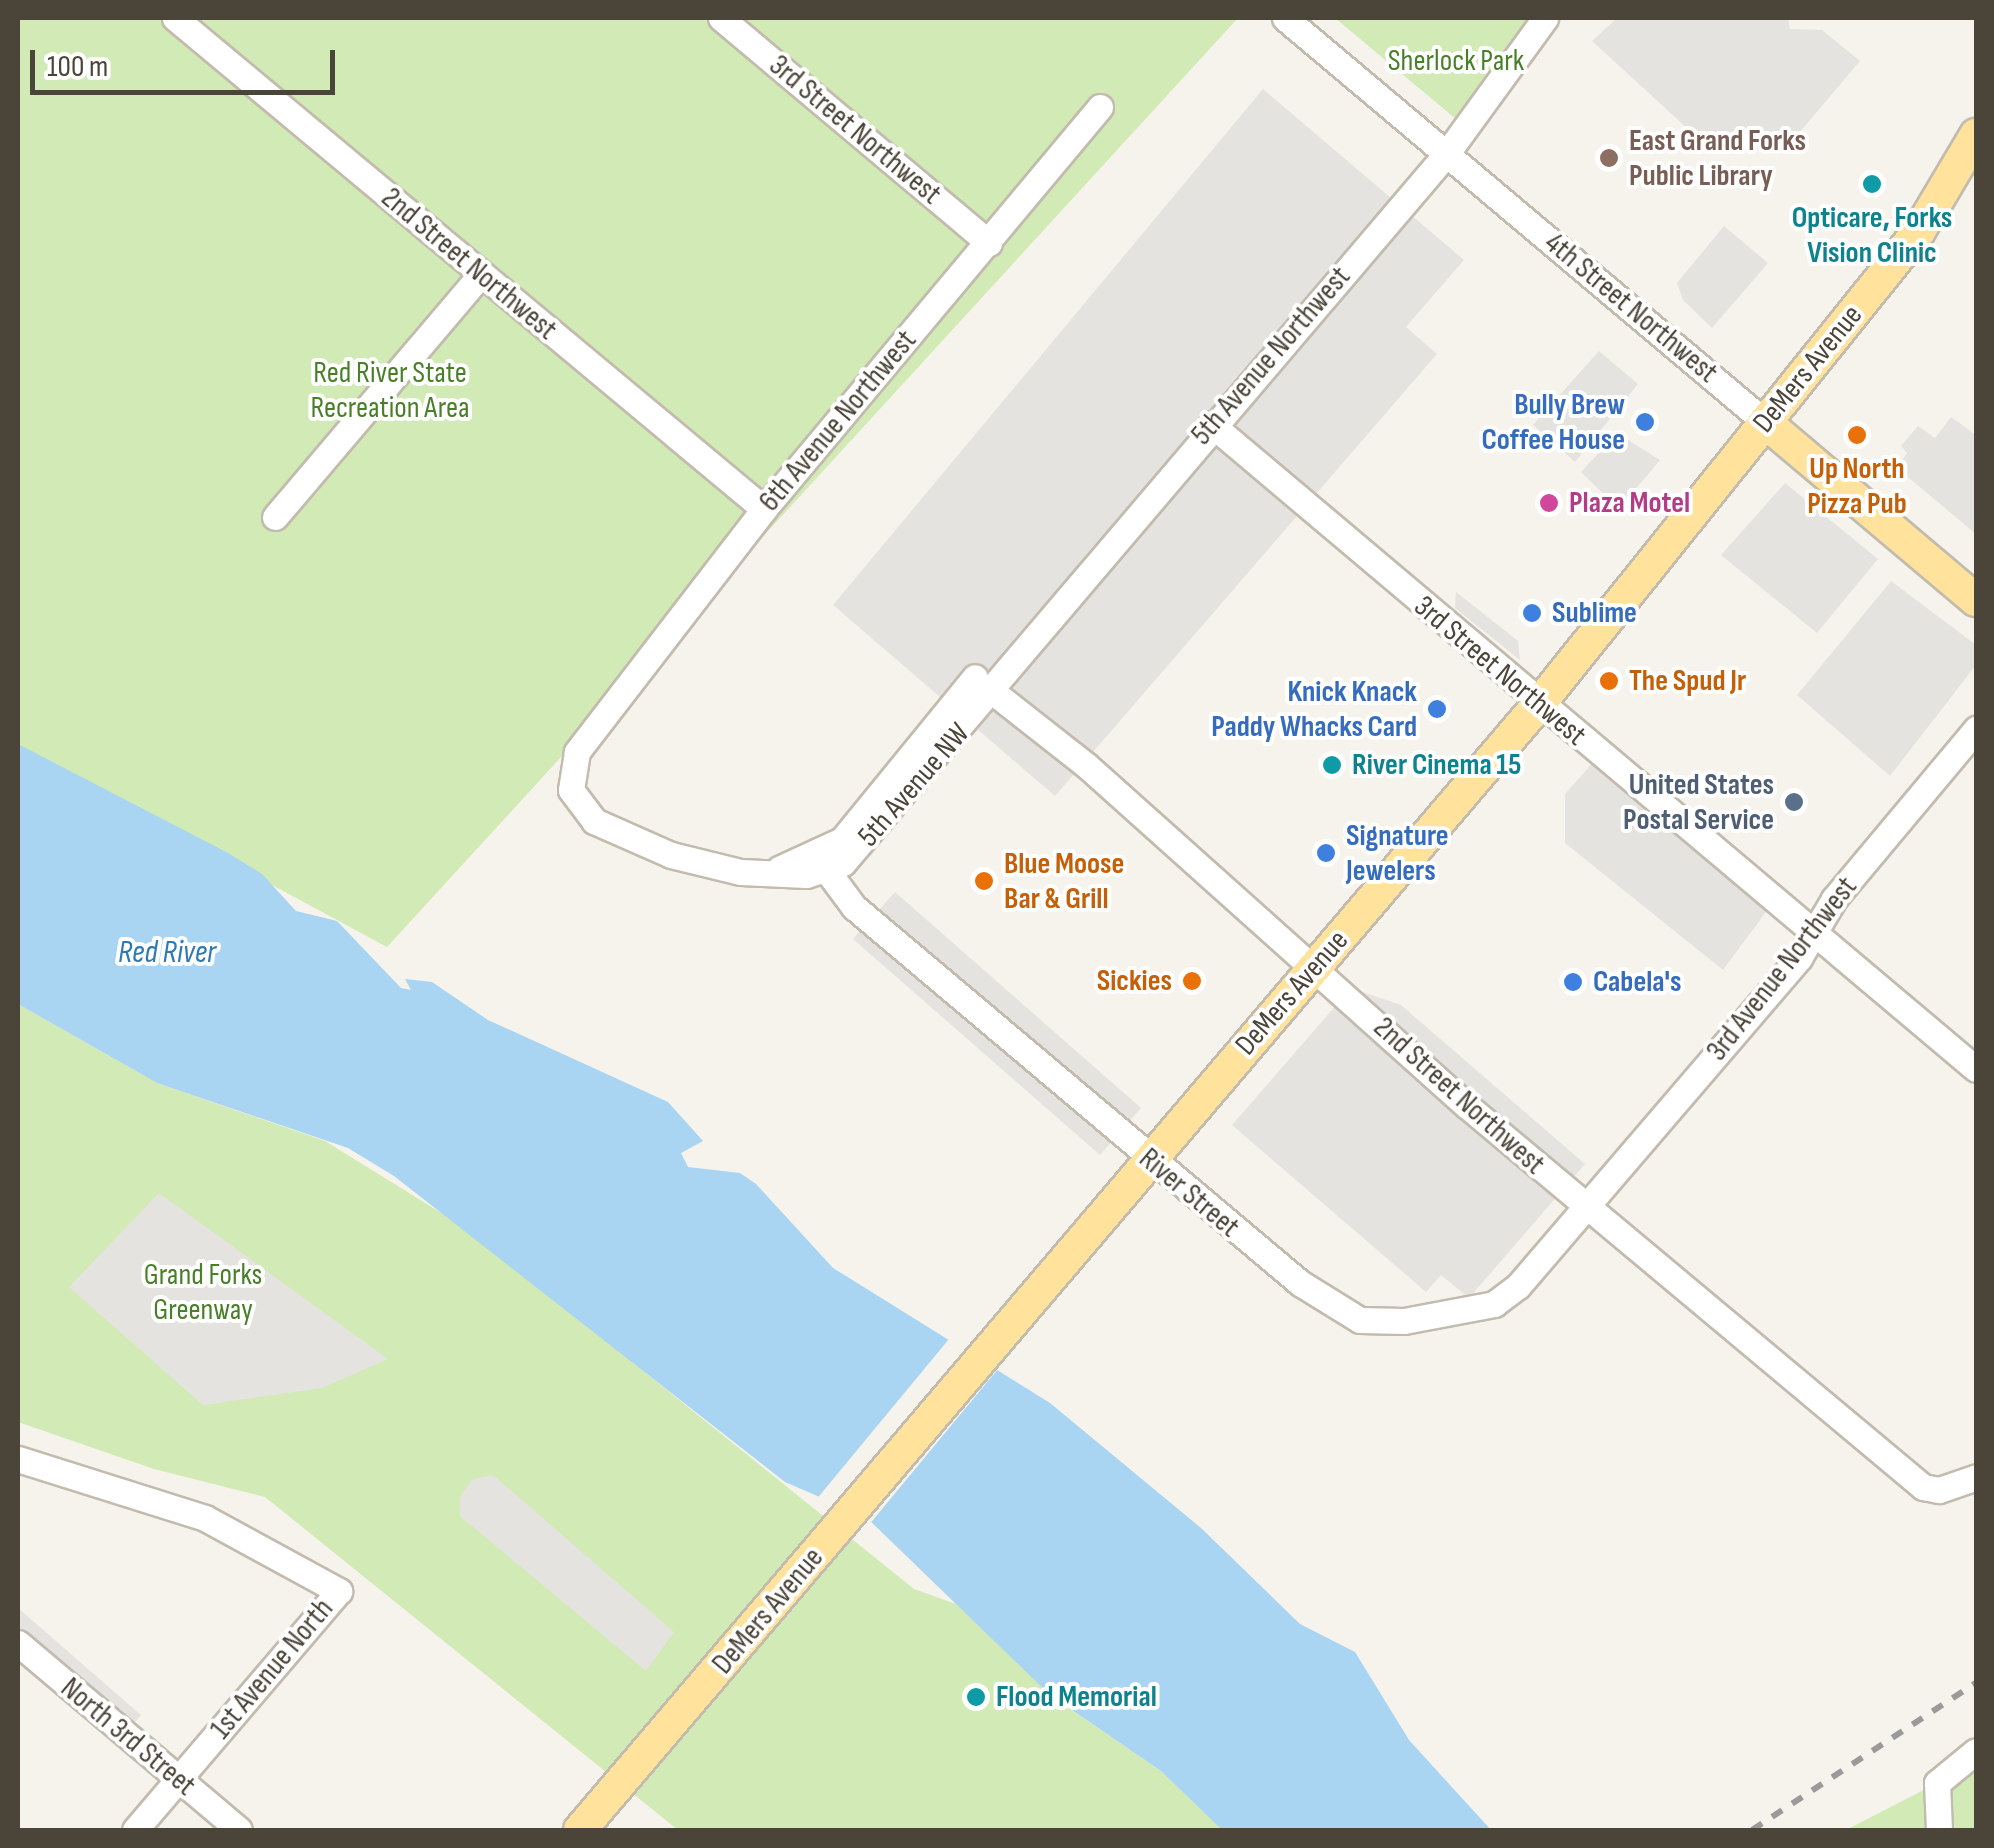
<!DOCTYPE html>
<style>
body{margin:0}
#map{position:relative;width:1994px;height:1848px;overflow:hidden;background:#f6f3ec;font-family:"Sofia Sans Condensed",sans-serif}
div>[style]{position:absolute}
.green>*{inset:0;background:#d2eab5}
.parking>*{inset:0;background:#e5e3e0}
.water>*{inset:0;background:#a9d4f2}
.pier>*{inset:0;background:#f6f3ec}
.roads{filter:drop-shadow(2px 0 #c2bbae) drop-shadow(-2px 0 #c2bbae) drop-shadow(0 2px #c2bbae) drop-shadow(0 -2px #c2bbae)}
.minor>*{height:25px;margin:-12.5px;padding:0 12.5px;transform-origin:12.5px;border-radius:12.5px;background:#fff}
.major>*{height:32px;margin:-16px;padding:0 16px;transform-origin:16px;border-radius:16px;background:#ffe39c}
.rail>*{height:6px;margin-top:-3px;transform-origin:0;background:repeating-linear-gradient(90deg,#9a9a9a 0 12px,transparent 0 24px)}
.dots>*{width:28px;height:28px;translate:-50% -50%;box-sizing:border-box;border:5px solid #fff;border-radius:50%}
span{translate:-50% -50%;white-space:nowrap;text-align:center;line-height:1.15;-webkit-text-stroke:8px #fff;paint-order:stroke}
.park-label{font-size:30px;color:#4a7f2a}
.street-label{font-size:30px;color:#4b4439}
.education-label{font-size:30px;color:#785e54;font-weight:700}
.left{translate:0 -50%;text-align:left}
.culture-label{font-size:30px;color:#0d838f;font-weight:700}
.shop-label{font-size:30px;color:#366cbe;font-weight:700}
.right{translate:-100% -50%;text-align:right}
.food-label{font-size:30px;color:#c56008;font-weight:700}
.hotel-label{font-size:30px;color:#b23c85;font-weight:700}
.service-label{font-size:30px;color:#4e5e75;font-weight:700}
.water-label{font-size:32px;color:#2e7ab2;font-style:italic}
.frame{position:absolute;inset:0;border:20px solid #4b4439;pointer-events:none}
.scale{position:absolute;left:30px;top:50px;width:305px;height:45px;box-sizing:border-box;border:5px solid #4b4439;border-top:0;padding-left:12px;font-size:30px;line-height:35px;white-space:nowrap;color:#4b4439;-webkit-text-stroke:8px #fff;paint-order:stroke}
</style>
<div id="map">
<div class="green">
<div style="clip-path:polygon(18px 18px,1238px 18px,387px 947px,18px 748px)"></div>
<div style="clip-path:polygon(1335px 18px,1545px 18px,1462px 124px)"></div>
<div style="clip-path:polygon(18px 1004px,157px 1083px,325px 1141px,464px 1227px,914px 1589px,956px 1604px,1073px 1711px,1161px 1771px,1222px 1830px,678px 1830px,265px 1497px,154px 1469px,18px 1422px)"></div>
<div style="clip-path:polygon(1976px 1757px,1976px 1830px,1846px 1830px,1937px 1783px)"></div>
</div>
<div class="parking">
<div style="clip-path:polygon(1617px 18px,1788px 18px,1790px 29px,1822px 30px,1860px 61px,1782px 153px,1767px 141px,1761px 149px,1712px 151px,1592px 41px)"></div>
<div style="clip-path:polygon(1263px 89px,1464px 260px,1406px 327px,1437px 354px,1055px 796px,833px 605px)"></div>
<div style="clip-path:polygon(1724px 226px,1768px 263px,1712px 328px,1683px 300px,1677px 283px)"></div>
<div style="clip-path:polygon(1599px 351px,1638px 384px,1575px 462px,1533px 425px)"></div>
<div style="clip-path:polygon(1951px 417px,1976px 435px,1976px 534px,1897px 468px,1907px 453px,1901px 446px,1918px 426px,1935px 438px)"></div>
<div style="clip-path:polygon(1617px 433px,1660px 460px,1619px 509px,1581px 472px)"></div>
<div style="clip-path:polygon(1785px 483px,1878px 559px,1817px 633px,1721px 555px)"></div>
<div style="clip-path:polygon(1891px 581px,1976px 645px,1976px 665px,1890px 776px,1797px 695px)"></div>
<div style="clip-path:polygon(1456px 592px,1518px 641px,1520px 660px,1455px 608px)"></div>
<div style="clip-path:polygon(1596px 759px,1772px 904px,1723px 970px,1565px 843px,1565px 794px)"></div>
<div style="clip-path:polygon(895px 892px,1141px 1108px,1100px 1155px,853px 939px)"></div>
<div style="clip-path:polygon(1351px 988px,1401px 1005px,1585px 1164px,1469px 1298px,1441px 1275px,1426px 1292px,1232px 1125px)"></div>
<div style="clip-path:polygon(159px 1193px,388px 1359px,322px 1388px,203px 1405px,69px 1287px)"></div>
<div style="clip-path:polygon(493px 1475px,674px 1632px,646px 1671px,460px 1516px,460px 1496px,473px 1479px)"></div>
<div style="clip-path:polygon(18px 1608px,141px 1715px,131px 1727px,18px 1628px)"></div>
</div>
<div class="water">
<div style="clip-path:polygon(18px 744px,228px 853px,262px 874px,296px 911px,337px 921px,401px 988px,411px 990px,405px 979px,432px 982px,488px 1020px,668px 1102px,703px 1141px,681px 1153px,688px 1167px,740px 1173px,756px 1184px,833px 1268px,1050px 1403px,1201px 1528px,1300px 1624px,1355px 1652px,1409px 1740px,1491px 1830px,1222px 1830px,1161px 1771px,1050px 1695px,866px 1517px,785px 1482px,394px 1176px,348px 1148px,157px 1083px,18px 1004px)"></div>
</div>
<div class="pier">
<div style="clip-path:polygon(949px 1339px,998px 1369px,868px 1526px,815px 1501px)"></div>
</div>
<div class="roads">
<div class="minor">
<div style="left:175px;top:18px;width:767px;rotate:39.82deg"></div>
<div style="left:721px;top:18px;width:350px;rotate:40deg"></div>
<div style="left:1285px;top:18px;width:627px;rotate:40.09deg"></div>
<div style="left:1100px;top:107px;width:524px;rotate:129.89deg"></div>
<div style="left:764px;top:509px;width:307px;rotate:127.6deg"></div>
<div style="left:577px;top:752px;width:38px;rotate:99deg"></div>
<div style="left:571px;top:790px;width:39px;rotate:53deg"></div>
<div style="left:594px;top:821px;width:84px;rotate:23.8deg"></div>
<div style="left:671px;top:855px;width:72px;rotate:13.7deg"></div>
<div style="left:741px;top:872px;width:65px;rotate:2.6deg"></div>
<div style="left:806px;top:875px;width:39px;rotate:-18deg"></div>
<div style="left:843px;top:863px;width:932px;rotate:-49.61deg"></div>
<div style="left:1447px;top:153px;width:167px;rotate:-54deg"></div>
<div style="left:1211px;top:424px;width:1001px;rotate:40.14deg"></div>
<div style="left:275px;top:517px;width:317px;rotate:-49.7deg"></div>
<div style="left:988px;top:688px;width:125px;rotate:38.2deg"></div>
<div style="left:1086px;top:765px;width:510px;rotate:41.82deg"></div>
<div style="left:1466px;top:1105px;width:596px;rotate:39.89deg"></div>
<div style="left:1923px;top:1487px;width:16px;rotate:11deg"></div>
<div style="left:1939px;top:1490px;width:39px;rotate:-19deg"></div>
<div style="left:779px;top:869px;width:69px;rotate:-24.7deg"></div>
<div style="left:842px;top:840px;width:210px;rotate:-50.8deg"></div>
<div style="left:828px;top:872px;width:44px;rotate:53.4deg"></div>
<div style="left:854px;top:907px;width:583px;rotate:40.13deg"></div>
<div style="left:1300px;top:1283px;width:70px;rotate:31.7deg"></div>
<div style="left:1360px;top:1320px;width:44px;rotate:1.3deg"></div>
<div style="left:1404px;top:1321px;width:92px;rotate:-10.7deg"></div>
<div style="left:1494px;top:1304px;width:30px;rotate:-37deg"></div>
<div style="left:1518px;top:1286px;width:432px;rotate:-49.4deg"></div>
<div style="left:1799px;top:958px;width:69px;rotate:-59.3deg"></div>
<div style="left:1834px;top:899px;width:222px;rotate:-50.1deg"></div>
<div style="left:18px;top:1459px;width:196px;rotate:17.5deg"></div>
<div style="left:205px;top:1518px;width:153px;rotate:28.6deg"></div>
<div style="left:339px;top:1591px;width:314px;rotate:130.5deg"></div>
<div style="left:18px;top:1643px;width:289px;rotate:40.2deg"></div>
<div style="left:1939px;top:1830px;width:47px;rotate:-92.4deg"></div>
<div style="left:1937px;top:1783px;width:50px;rotate:-39.4deg"></div>
</div>
<div class="major">
<div style="left:1765px;top:422px;width:276px;rotate:40.2deg"></div>
<div style="left:580px;top:1830px;width:1479px;rotate:-49.58deg"></div>
<div style="left:1539px;top:704px;width:607px;rotate:-51.22deg"></div>
<div style="left:1919px;top:231px;width:112px;rotate:-59.3deg"></div>
</div>
</div>
<div class="rail">
<div style="left:1752px;top:1830px;width:268px;rotate:-33.3deg"></div>
</div>
<div class="dots">
<div style="left:1609px;top:158px;background:#8d6e63"></div>
<div style="left:1872px;top:184px;background:#0f9aa8"></div>
<div style="left:1645px;top:422px;background:#3f7fe0"></div>
<div style="left:1857px;top:435px;background:#e8710a"></div>
<div style="left:1549px;top:503px;background:#d1479c"></div>
<div style="left:1532px;top:613px;background:#3f7fe0"></div>
<div style="left:1609px;top:681px;background:#e8710a"></div>
<div style="left:1437px;top:709px;background:#3f7fe0"></div>
<div style="left:1332px;top:765px;background:#0f9aa8"></div>
<div style="left:1794px;top:802px;background:#5c6f8a"></div>
<div style="left:1326px;top:853px;background:#3f7fe0"></div>
<div style="left:984px;top:881px;background:#e8710a"></div>
<div style="left:1192px;top:981px;background:#e8710a"></div>
<div style="left:1573px;top:982px;background:#3f7fe0"></div>
<div style="left:976px;top:1697px;background:#0f9aa8"></div>
</div>
<div class="park-label">
<span style="left:1456px;top:61px">Sherlock Park</span>
<span style="left:390px;top:390px">Red River State<br>Recreation Area</span>
<span style="left:203px;top:1292px">Grand Forks<br>Greenway</span>
</div>
<div class="street-label">
<span style="left:855px;top:130px;rotate:40deg">3rd Street Northwest</span>
<span style="left:469px;top:264px;rotate:40deg">2nd Street Northwest</span>
<span style="left:1631px;top:308px;rotate:40deg">4th Street Northwest</span>
<span style="left:1271px;top:356px;rotate:-49deg">5th Avenue Northwest</span>
<span style="left:1808px;top:369px;rotate:-51deg">DeMers Avenue</span>
<span style="left:838px;top:421px;rotate:-50deg">6th Avenue Northwest</span>
<span style="left:1500px;top:671px;rotate:40deg">3rd Street Northwest</span>
<span style="left:914px;top:785px;rotate:-49deg">5th Avenue NW</span>
<span style="left:1782px;top:969px;rotate:-52deg">3rd Avenue Northwest</span>
<span style="left:1292px;top:993px;rotate:-49deg">DeMers Avenue</span>
<span style="left:1459px;top:1096px;rotate:42deg">2nd Street Northwest</span>
<span style="left:1189px;top:1193px;rotate:40deg">River Street</span>
<span style="left:768px;top:1611px;rotate:-50deg">DeMers Avenue</span>
<span style="left:272px;top:1669px;rotate:-50deg">1st Avenue North</span>
<span style="left:128px;top:1737px;rotate:40deg">North 3rd Street</span>
</div>
<div class="education-label">
<span class="left" style="left:1629px;top:158px">East Grand Forks<br>Public Library</span>
</div>
<div class="culture-label">
<span style="left:1872px;top:235px">Opticare, Forks<br>Vision Clinic</span>
<span class="left" style="left:1352px;top:765px">River Cinema 15</span>
<span class="left" style="left:996px;top:1697px">Flood Memorial</span>
</div>
<div class="shop-label">
<span class="right" style="left:1625px;top:422px">Bully Brew<br>Coffee House</span>
<span class="left" style="left:1552px;top:613px">Sublime</span>
<span class="right" style="left:1417px;top:709px">Knick Knack<br>Paddy Whacks Card</span>
<span class="left" style="left:1346px;top:853px">Signature<br>Jewelers</span>
<span class="left" style="left:1593px;top:982px">Cabela's</span>
</div>
<div class="food-label">
<span style="left:1857px;top:486px">Up North<br>Pizza Pub</span>
<span class="left" style="left:1629px;top:681px">The Spud Jr</span>
<span class="left" style="left:1004px;top:881px">Blue Moose<br>Bar &amp; Grill</span>
<span class="right" style="left:1172px;top:981px">Sickies</span>
</div>
<div class="hotel-label">
<span class="left" style="left:1569px;top:503px">Plaza Motel</span>
</div>
<div class="service-label">
<span class="right" style="left:1774px;top:802px">United States<br>Postal Service</span>
</div>
<div class="water-label">
<span style="left:167px;top:953px">Red River</span>
</div>
<div class="frame"></div>
<div class="scale">100 m</div>
</div>
